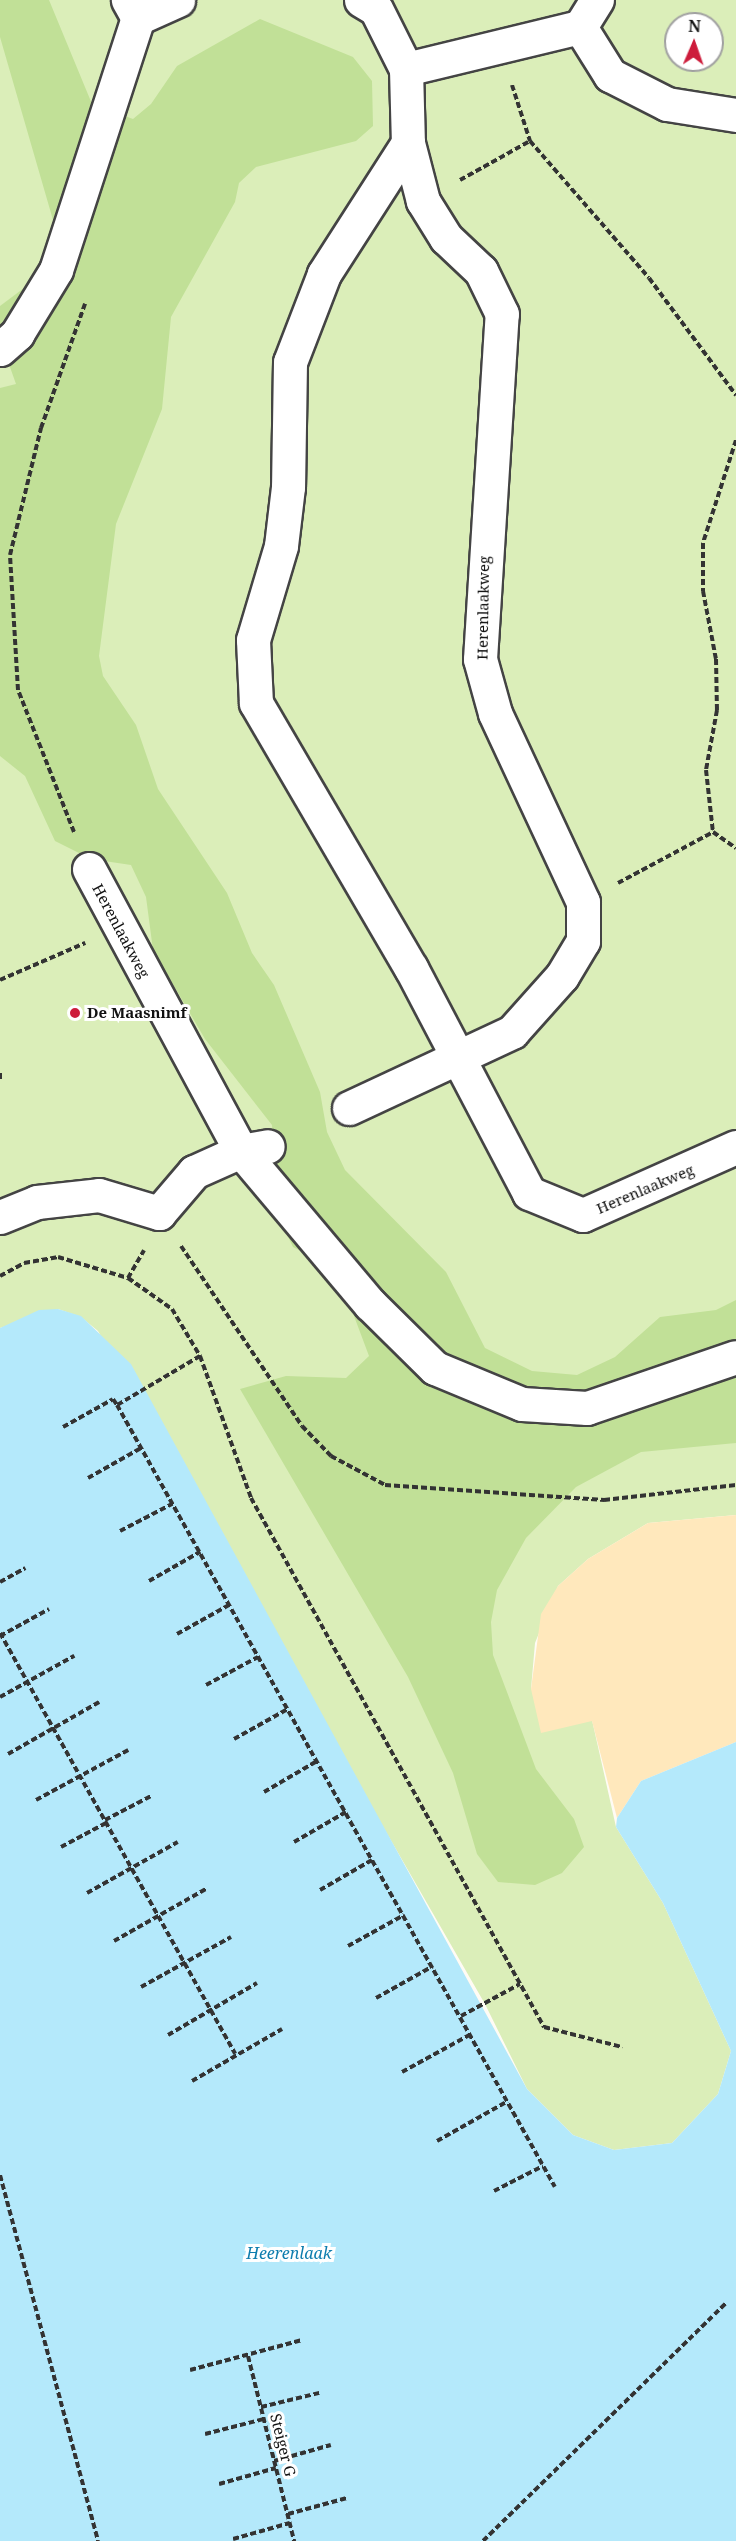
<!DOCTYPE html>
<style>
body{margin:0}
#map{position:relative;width:736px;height:2541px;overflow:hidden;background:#fffbf4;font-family:"Noto Serif",serif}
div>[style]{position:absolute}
.green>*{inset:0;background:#dbeeb9}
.forest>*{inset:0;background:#c1e097}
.sand>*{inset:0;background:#ffe8bc}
.water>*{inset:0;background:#b4e9fb}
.path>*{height:4px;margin-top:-2px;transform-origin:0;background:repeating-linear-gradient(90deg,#333 0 6px,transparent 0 9px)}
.roads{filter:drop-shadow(2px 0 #444) drop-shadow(-2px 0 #444) drop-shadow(0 2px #444) drop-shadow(0 -2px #444)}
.minor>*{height:33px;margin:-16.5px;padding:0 16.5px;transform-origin:16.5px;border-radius:16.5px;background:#fff}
.dots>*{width:16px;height:16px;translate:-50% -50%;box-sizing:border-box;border:3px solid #fff;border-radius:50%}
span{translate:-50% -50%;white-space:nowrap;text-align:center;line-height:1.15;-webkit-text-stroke:6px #fff;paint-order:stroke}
.street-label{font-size:15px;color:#111}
.poi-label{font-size:15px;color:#111;font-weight:700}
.left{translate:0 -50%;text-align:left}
.water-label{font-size:16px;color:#0e7dae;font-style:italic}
.north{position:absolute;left:664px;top:12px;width:60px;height:60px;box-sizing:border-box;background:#fff;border:2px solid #a0a0a0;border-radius:50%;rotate:2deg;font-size:16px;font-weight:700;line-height:24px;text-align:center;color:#111}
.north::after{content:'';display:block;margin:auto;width:21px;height:27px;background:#cd1c3b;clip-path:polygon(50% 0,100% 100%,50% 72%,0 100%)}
</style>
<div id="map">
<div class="green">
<div style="clip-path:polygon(evenodd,0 0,736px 0,736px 1515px,648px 1523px,588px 1559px,558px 1586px,535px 1643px,531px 1689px,592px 1720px,616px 1827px,663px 1903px,731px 2051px,718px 2094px,672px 2143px,614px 2150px,573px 2135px,527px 2089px,485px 2004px,98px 1331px,81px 1317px,58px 1309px,0 1328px,0 0,676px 24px,712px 24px,712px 60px,676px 60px,676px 24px)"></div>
</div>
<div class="forest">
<div style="clip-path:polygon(0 0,49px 0,92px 104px,133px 119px,151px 104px,177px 66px,260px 19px,353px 57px,372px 81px,373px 126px,356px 141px,256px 167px,239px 183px,235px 202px,171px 317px,162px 409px,116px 524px,99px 656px,103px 676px,136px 725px,158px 789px,227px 893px,252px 953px,274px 985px,320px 1092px,327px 1132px,345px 1170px,446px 1272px,485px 1348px,532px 1371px,577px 1375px,615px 1357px,660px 1317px,716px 1310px,736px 1300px,736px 1443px,641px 1452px,576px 1487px,526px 1538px,497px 1590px,491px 1622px,493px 1655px,536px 1769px,574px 1819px,584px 1847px,562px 1873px,535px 1885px,498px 1882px,477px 1854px,453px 1773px,408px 1677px,240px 1389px,286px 1376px,346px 1378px,369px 1356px,345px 1292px,325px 1263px,293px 1247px,277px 1214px,272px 1125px,205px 1039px,153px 950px,146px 897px,131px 865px,91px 859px,55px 841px,25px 776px,0 756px,0 388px,16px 384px,0 339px,0 306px,36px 279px,51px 252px,53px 220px,0 37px)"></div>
</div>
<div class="sand">
<div style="clip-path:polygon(736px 1515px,736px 1742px,641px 1781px,617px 1818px,592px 1721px,541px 1733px,531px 1689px,541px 1614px,558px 1586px,588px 1559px,648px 1523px)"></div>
</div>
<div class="water">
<div style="clip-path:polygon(58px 1309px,81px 1316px,131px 1364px,527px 2089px,573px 2135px,614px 2150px,672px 2143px,718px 2094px,731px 2051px,663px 1903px,616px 1827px,617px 1818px,641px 1781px,736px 1742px,736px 2541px,0 2541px,0 1328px,39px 1310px)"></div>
</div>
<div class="path">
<div style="left:512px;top:85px;width:59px;rotate:72.2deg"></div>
<div style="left:530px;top:141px;width:181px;rotate:49deg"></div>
<div style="left:649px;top:278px;width:146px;rotate:53.4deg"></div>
<div style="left:460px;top:180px;width:80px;rotate:-29.1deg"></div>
<div style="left:736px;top:440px;width:108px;rotate:107.8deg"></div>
<div style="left:703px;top:543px;width:48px;rotate:90deg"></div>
<div style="left:703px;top:591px;width:69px;rotate:79.2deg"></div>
<div style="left:716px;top:659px;width:51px;rotate:88.9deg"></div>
<div style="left:717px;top:710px;width:61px;rotate:100.4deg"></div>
<div style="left:706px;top:770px;width:62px;rotate:83.6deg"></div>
<div style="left:713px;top:832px;width:28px;rotate:35deg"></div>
<div style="left:74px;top:832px;width:153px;rotate:-111.5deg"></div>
<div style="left:18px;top:690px;width:135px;rotate:-93.4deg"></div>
<div style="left:10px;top:555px;width:131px;rotate:-76.3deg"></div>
<div style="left:41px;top:428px;width:132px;rotate:-70.5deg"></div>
<div style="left:618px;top:883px;width:108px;rotate:-28.2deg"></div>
<div style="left:0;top:980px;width:93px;rotate:-23.5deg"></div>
<div style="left:0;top:1073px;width:7px;rotate:90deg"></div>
<div style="left:181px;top:1246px;width:217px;rotate:56.1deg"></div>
<div style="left:302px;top:1426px;width:42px;rotate:46deg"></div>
<div style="left:331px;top:1456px;width:61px;rotate:28.2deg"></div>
<div style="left:385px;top:1485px;width:220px;rotate:3.9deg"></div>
<div style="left:604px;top:1500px;width:133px;rotate:-6.5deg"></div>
<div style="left:0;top:1276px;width:27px;rotate:-28deg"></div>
<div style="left:24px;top:1263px;width:35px;rotate:-10deg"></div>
<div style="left:58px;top:1257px;width:73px;rotate:16.7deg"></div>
<div style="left:128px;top:1278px;width:54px;rotate:35.2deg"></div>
<div style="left:172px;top:1309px;width:55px;rotate:59.2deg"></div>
<div style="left:200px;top:1356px;width:151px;rotate:70.2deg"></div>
<div style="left:251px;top:1498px;width:605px;rotate:61.02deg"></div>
<div style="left:544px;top:2027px;width:81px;rotate:14.4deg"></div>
<div style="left:128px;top:1278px;width:32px;rotate:-60deg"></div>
<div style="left:200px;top:1356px;width:96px;rotate:149.4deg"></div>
<div style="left:117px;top:1405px;width:896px;rotate:60.75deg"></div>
<div style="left:63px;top:1427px;width:57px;rotate:-29.2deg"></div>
<div style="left:113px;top:1399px;width:7px;rotate:56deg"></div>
<div style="left:88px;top:1478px;width:61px;rotate:-29.5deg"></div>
<div style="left:120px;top:1531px;width:59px;rotate:-27.4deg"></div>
<div style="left:149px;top:1581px;width:59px;rotate:-29.6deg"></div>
<div style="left:0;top:1582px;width:29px;rotate:-29deg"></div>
<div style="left:0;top:1633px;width:482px;rotate:60.8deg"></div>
<div style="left:177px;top:1634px;width:60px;rotate:-29.1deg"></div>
<div style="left:0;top:1636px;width:56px;rotate:-28.9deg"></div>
<div style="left:206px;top:1685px;width:59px;rotate:-28.3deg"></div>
<div style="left:0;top:1697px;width:85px;rotate:-29deg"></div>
<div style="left:234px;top:1739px;width:62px;rotate:-29.1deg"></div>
<div style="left:8px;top:1754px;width:105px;rotate:-29.7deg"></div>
<div style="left:264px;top:1792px;width:61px;rotate:-30.3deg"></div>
<div style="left:36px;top:1800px;width:105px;rotate:-28.5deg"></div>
<div style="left:105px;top:1820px;width:52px;rotate:-27.6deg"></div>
<div style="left:294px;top:1842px;width:60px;rotate:-30deg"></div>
<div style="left:61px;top:1847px;width:51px;rotate:-28.1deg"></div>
<div style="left:320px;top:1890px;width:60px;rotate:-30deg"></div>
<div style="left:87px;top:1893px;width:104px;rotate:-29.3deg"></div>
<div style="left:114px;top:1941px;width:106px;rotate:-29.5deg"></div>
<div style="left:348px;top:1946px;width:64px;rotate:-29deg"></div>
<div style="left:141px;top:1987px;width:103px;rotate:-29.1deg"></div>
<div style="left:376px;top:1998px;width:65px;rotate:-29.3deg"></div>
<div style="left:461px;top:2016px;width:67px;rotate:-28.5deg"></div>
<div style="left:168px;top:2035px;width:103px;rotate:-30.3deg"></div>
<div style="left:402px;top:2072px;width:79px;rotate:-28.8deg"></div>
<div style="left:192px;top:2081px;width:104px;rotate:-30deg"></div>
<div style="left:437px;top:2141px;width:81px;rotate:-29.4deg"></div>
<div style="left:0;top:2175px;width:379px;rotate:75deg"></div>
<div style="left:494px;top:2191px;width:55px;rotate:-27deg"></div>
<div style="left:248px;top:2356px;width:191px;rotate:76deg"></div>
<div style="left:190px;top:2370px;width:116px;rotate:-15deg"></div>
<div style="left:261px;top:2407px;width:60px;rotate:-13.6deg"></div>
<div style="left:205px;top:2434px;width:61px;rotate:-14.3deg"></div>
<div style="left:274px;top:2461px;width:59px;rotate:-15.7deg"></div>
<div style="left:219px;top:2484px;width:59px;rotate:-15.7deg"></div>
<div style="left:288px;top:2514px;width:61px;rotate:-15.2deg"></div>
<div style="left:233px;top:2539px;width:59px;rotate:-15.7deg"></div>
<div style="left:483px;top:2541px;width:340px;rotate:-44.4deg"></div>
</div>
<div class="roads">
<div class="minor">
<div style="left:361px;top:0;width:17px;rotate:31deg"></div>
<div style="left:376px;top:9px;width:67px;rotate:63.4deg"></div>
<div style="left:406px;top:69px;width:74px;rotate:88.5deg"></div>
<div style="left:408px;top:143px;width:156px;rotate:122.7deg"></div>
<div style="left:324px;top:274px;width:94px;rotate:111.1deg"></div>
<div style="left:290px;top:362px;width:125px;rotate:90.9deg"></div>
<div style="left:288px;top:487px;width:59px;rotate:96.8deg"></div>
<div style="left:281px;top:546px;width:98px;rotate:106.6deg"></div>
<div style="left:253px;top:640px;width:63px;rotate:87.3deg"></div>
<div style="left:256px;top:703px;width:307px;rotate:59.7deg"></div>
<div style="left:411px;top:968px;width:254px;rotate:62.3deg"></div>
<div style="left:529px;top:1193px;width:58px;rotate:22.2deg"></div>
<div style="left:583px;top:1215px;width:167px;rotate:-24deg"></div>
<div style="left:138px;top:18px;width:44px;rotate:-24.2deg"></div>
<div style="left:580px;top:27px;width:57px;rotate:58deg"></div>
<div style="left:610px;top:75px;width:64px;rotate:27deg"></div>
<div style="left:667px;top:104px;width:70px;rotate:9.1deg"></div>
<div style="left:406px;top:69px;width:179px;rotate:-13.6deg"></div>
<div style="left:580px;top:27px;width:32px;rotate:-58deg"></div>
<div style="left:0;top:349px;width:23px;rotate:-41deg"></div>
<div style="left:17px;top:334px;width:75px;rotate:-58.6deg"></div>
<div style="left:56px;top:270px;width:265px;rotate:-72deg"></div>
<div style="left:138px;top:18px;width:21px;rotate:-119deg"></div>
<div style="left:89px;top:869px;width:320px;rotate:61.7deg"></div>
<div style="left:241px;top:1151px;width:27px;rotate:-10deg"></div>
<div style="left:349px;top:1108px;width:180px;rotate:-25deg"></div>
<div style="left:512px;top:1032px;width:75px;rotate:-48.2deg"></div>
<div style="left:562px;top:976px;width:41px;rotate:-59deg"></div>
<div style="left:583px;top:941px;width:39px;rotate:-90deg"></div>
<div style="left:583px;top:902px;width:208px;rotate:-115deg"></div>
<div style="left:495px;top:713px;width:56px;rotate:-105.5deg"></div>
<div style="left:480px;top:659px;width:346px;rotate:-86.4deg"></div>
<div style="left:502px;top:314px;width:48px;rotate:-116deg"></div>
<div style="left:481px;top:271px;width:48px;rotate:-136.7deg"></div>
<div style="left:446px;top:238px;width:44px;rotate:-121.9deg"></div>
<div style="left:423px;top:201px;width:60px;rotate:-104.5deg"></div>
<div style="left:0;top:1217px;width:40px;rotate:-22deg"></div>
<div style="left:37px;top:1202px;width:62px;rotate:-6.4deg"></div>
<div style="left:99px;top:1195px;width:63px;rotate:16.7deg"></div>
<div style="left:159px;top:1213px;width:54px;rotate:-49.5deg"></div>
<div style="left:194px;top:1172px;width:51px;rotate:-24.1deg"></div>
<div style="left:241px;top:1151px;width:200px;rotate:49.9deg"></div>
<div style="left:370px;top:1304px;width:91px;rotate:44.6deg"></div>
<div style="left:435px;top:1368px;width:94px;rotate:22.5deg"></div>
<div style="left:522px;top:1404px;width:65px;rotate:3.5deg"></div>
<div style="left:587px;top:1408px;width:157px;rotate:-18.9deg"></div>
</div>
</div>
<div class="dots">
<div style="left:75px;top:1013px;background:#cd1c3b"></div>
</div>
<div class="street-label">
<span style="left:483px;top:608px;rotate:-89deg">Herenlaakweg</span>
<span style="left:121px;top:931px;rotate:62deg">Herenlaakweg</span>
<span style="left:645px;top:1189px;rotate:-23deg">Herenlaakweg</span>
<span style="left:283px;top:2445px;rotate:76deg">Steiger G</span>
</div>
<div class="poi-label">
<span class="left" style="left:87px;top:1013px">De Maasnimf</span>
</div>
<div class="water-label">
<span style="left:289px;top:2253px">Heerenlaak</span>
</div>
<div class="north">N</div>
</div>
